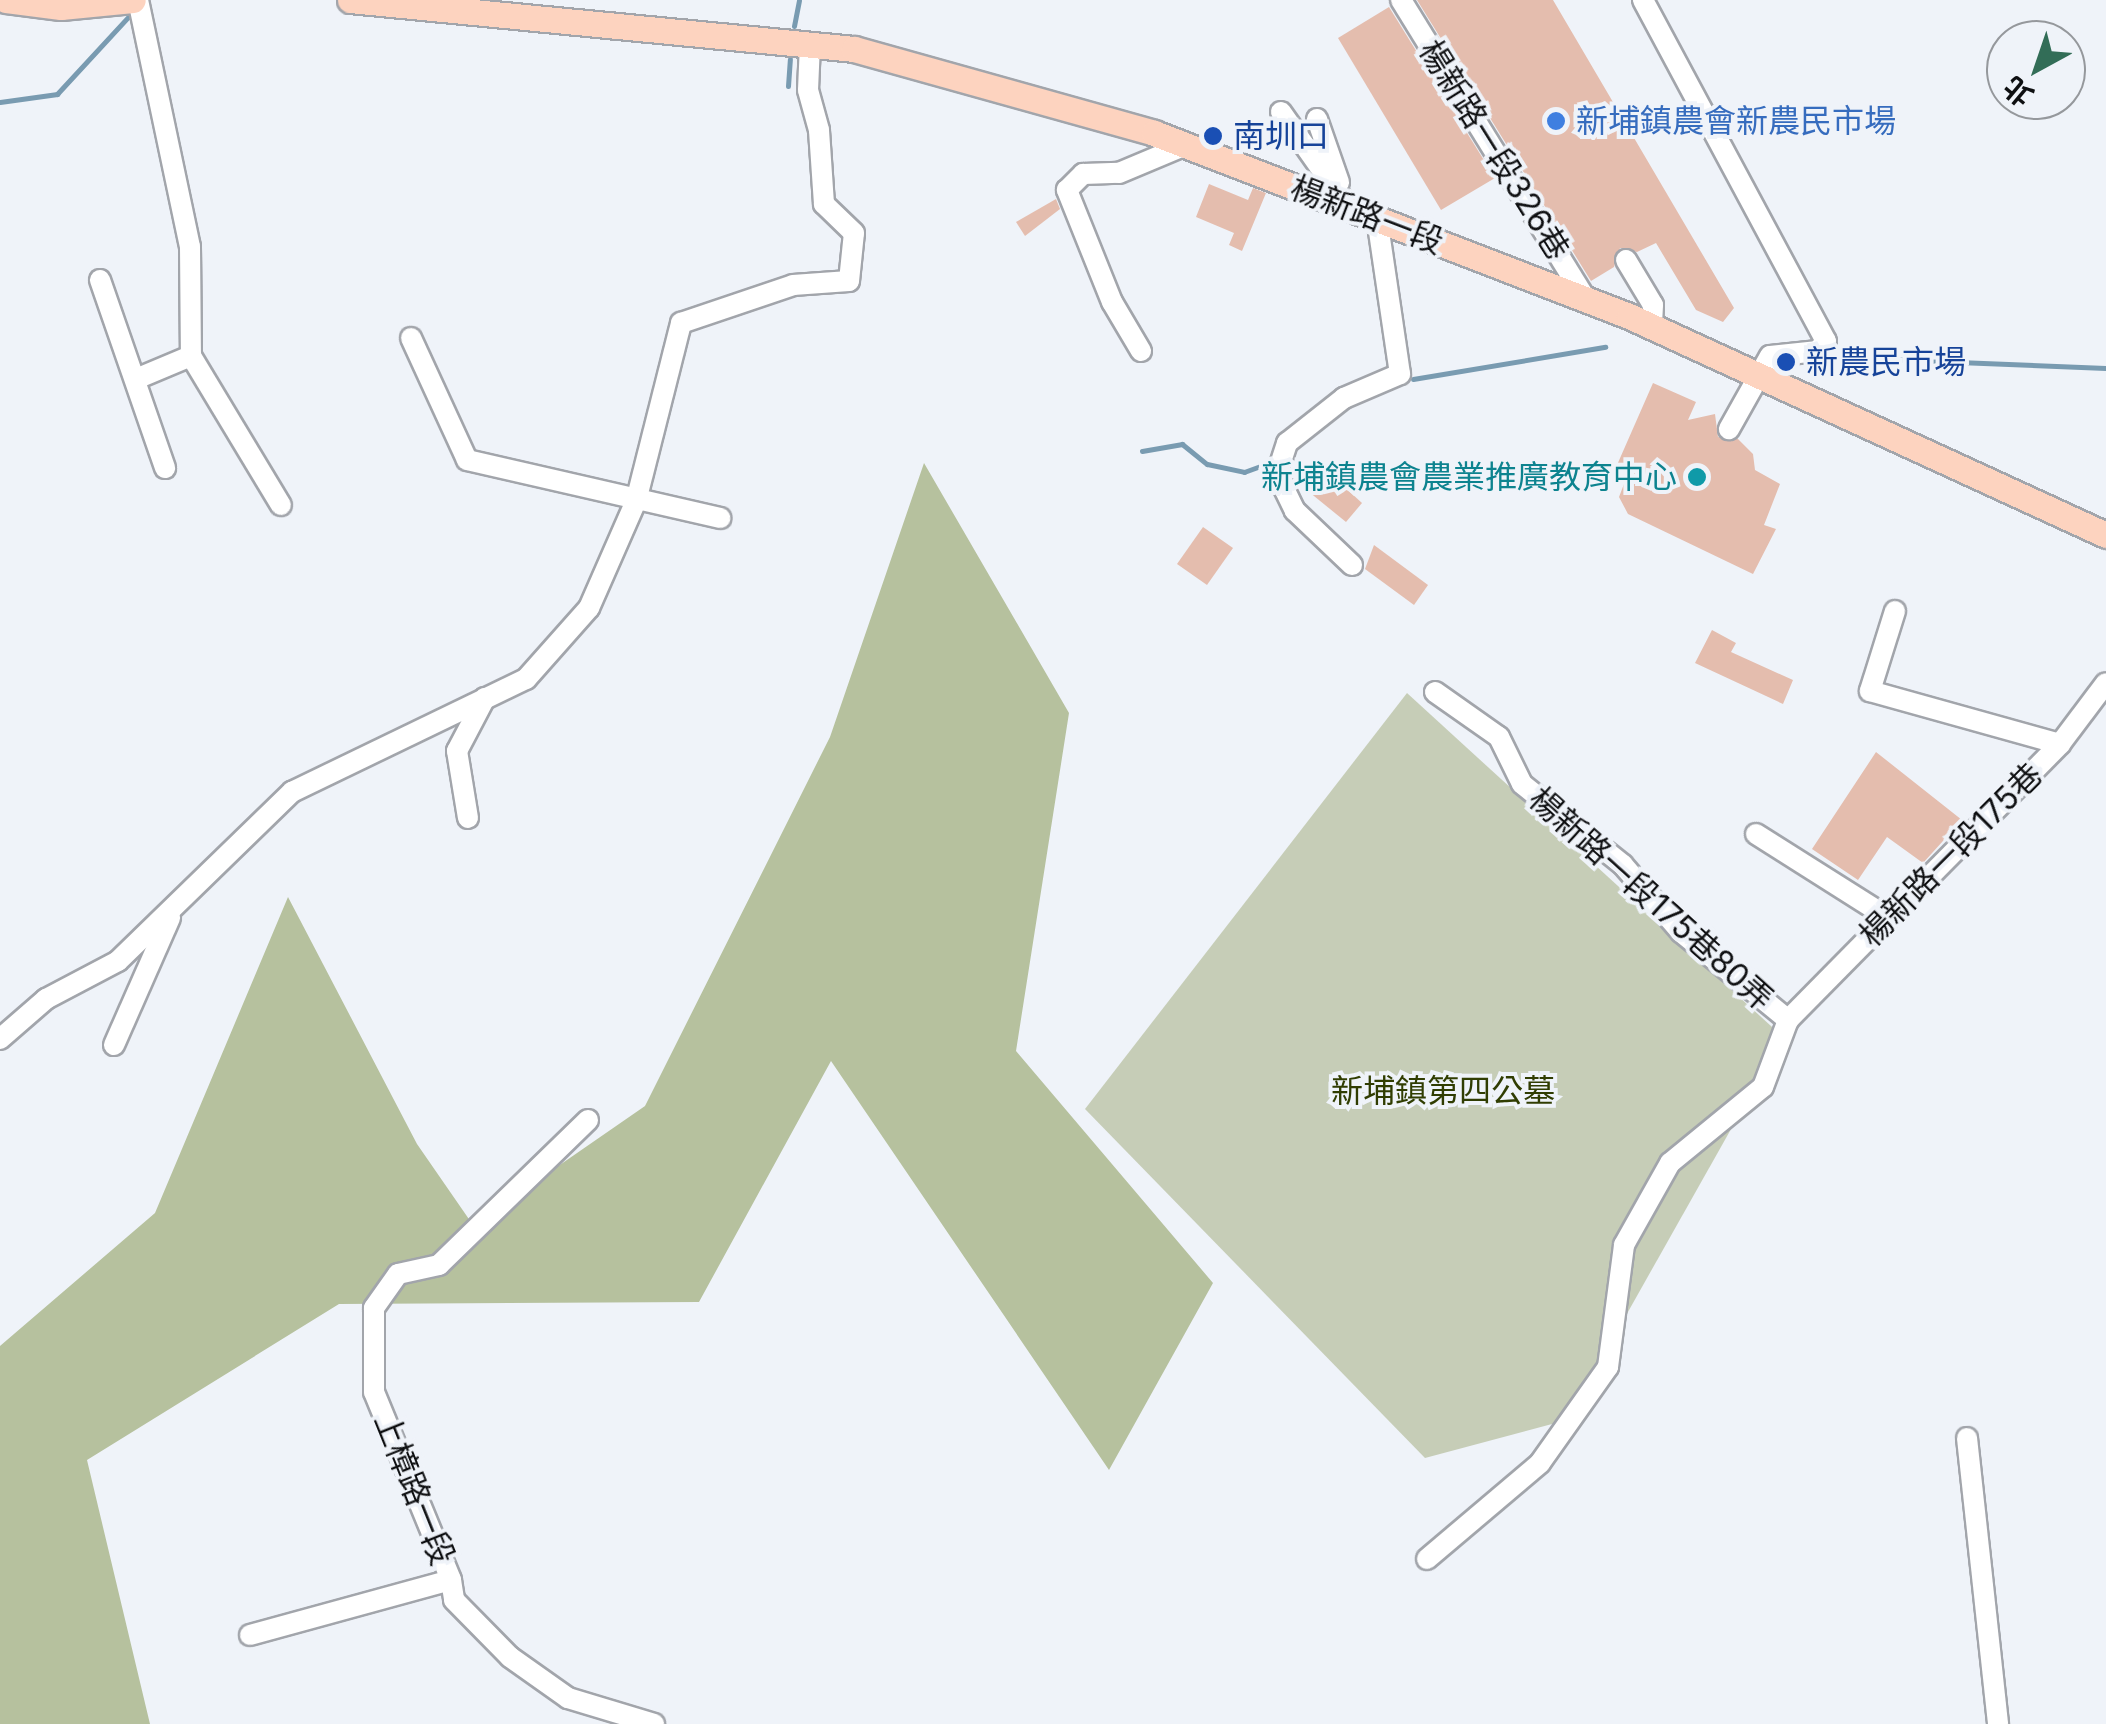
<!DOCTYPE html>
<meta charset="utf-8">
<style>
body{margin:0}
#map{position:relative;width:2106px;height:1724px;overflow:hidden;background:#eff3f9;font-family:Inter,"Noto Sans TC",sans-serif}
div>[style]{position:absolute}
.green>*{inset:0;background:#c6cdb7}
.forest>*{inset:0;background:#b6c19e}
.stream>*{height:5px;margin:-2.5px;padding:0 2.5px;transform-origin:2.5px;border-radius:2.5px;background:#799bb1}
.building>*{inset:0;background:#e4bdae}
.roads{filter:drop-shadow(2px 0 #a2a5ab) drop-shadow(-2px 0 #a2a5ab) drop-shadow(0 2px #a2a5ab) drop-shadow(0 -2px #a2a5ab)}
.minor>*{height:20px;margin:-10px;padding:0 10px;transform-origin:10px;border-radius:10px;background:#fff}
.major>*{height:25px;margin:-12.5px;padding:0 12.5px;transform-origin:12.5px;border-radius:12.5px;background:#fdd3bf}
.dots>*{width:28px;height:28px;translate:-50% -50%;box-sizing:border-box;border:5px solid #eff3f9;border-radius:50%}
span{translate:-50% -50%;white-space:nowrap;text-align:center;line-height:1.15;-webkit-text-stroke:8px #eff3f9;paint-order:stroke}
.shop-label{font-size:32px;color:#366cbe}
.left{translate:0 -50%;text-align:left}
.transit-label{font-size:32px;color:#164399}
.street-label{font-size:32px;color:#0e0f11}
.culture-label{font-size:32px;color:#0d838f}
.right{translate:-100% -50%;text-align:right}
.park-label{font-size:32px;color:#303d02}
.north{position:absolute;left:1986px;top:20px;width:100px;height:100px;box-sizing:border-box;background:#eff3f9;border:2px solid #95989c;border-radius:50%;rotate:220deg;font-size:28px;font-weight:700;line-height:40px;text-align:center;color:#0e0f11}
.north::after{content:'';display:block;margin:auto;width:35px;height:45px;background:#326d57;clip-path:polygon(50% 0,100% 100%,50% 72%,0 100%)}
</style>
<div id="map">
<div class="green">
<div style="clip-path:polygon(1407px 693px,1783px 1037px,1567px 1420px,1425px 1458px,1085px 1109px)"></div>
</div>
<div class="forest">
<div style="clip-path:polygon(924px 463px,1069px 713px,1016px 1051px,1213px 1283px,1109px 1470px,831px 1061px,699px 1302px,339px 1304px,87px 1460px,150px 1724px,0 1724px,0 1346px,155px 1213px,288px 897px,417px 1144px,473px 1225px,645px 1106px,830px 737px)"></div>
</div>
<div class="stream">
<div style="left:794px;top:26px;width:26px;rotate:-79deg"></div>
<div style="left:788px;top:86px;width:27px;rotate:-86deg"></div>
<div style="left:0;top:102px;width:58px;rotate:-8deg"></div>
<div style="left:57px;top:94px;width:106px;rotate:-47.3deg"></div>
<div style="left:1832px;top:357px;width:274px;rotate:2.3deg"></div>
<div style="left:1413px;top:379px;width:195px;rotate:-9.5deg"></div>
<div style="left:1284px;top:435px;width:48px;rotate:-40deg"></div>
<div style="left:1142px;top:451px;width:41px;rotate:-9.9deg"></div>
<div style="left:1182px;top:444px;width:32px;rotate:39deg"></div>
<div style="left:1207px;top:464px;width:38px;rotate:12deg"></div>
<div style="left:1244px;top:472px;width:27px;rotate:-20deg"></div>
<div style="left:1269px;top:463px;width:11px;rotate:-63deg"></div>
</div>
<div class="building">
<div style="clip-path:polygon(1417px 0,1553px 0,1734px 308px,1723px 322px,1696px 310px,1656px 243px,1637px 252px,1620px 248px,1614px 267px,1591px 281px)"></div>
<div style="clip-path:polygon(1389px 7px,1495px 178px,1441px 210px,1338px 38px)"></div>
<div style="clip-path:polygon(1209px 184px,1248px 200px,1253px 188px,1266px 193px,1242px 251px,1229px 245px,1234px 233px,1196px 217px)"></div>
<div style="clip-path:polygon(1056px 199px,1060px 209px,1025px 236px,1016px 222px)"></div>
<div style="clip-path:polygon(1653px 383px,1696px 402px,1688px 420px,1715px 414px,1718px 437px,1738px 439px,1753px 454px,1755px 470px,1780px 484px,1764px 525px,1776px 529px,1753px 574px,1628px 514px,1619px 497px,1629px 471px,1617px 465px)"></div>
<div style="clip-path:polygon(1316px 461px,1362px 503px,1346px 522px,1298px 483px)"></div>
<div style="clip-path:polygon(1203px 527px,1233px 548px,1207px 585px,1177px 564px)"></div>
<div style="clip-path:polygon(1374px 545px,1428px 585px,1414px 605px,1365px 569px)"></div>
<div style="clip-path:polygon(1712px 630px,1736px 643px,1731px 652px,1793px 680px,1783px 704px,1695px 663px)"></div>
<div style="clip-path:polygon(1876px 752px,1962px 820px,1923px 863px,1887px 837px,1858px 880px,1812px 849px)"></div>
</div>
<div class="roads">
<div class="minor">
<div style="left:138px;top:0;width:252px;rotate:78.1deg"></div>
<div style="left:190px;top:247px;width:109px;rotate:89.5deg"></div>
<div style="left:191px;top:356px;width:174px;rotate:58.9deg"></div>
<div style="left:1401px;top:0;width:352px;rotate:58.3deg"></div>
<div style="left:1643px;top:0;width:387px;rotate:61.8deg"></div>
<div style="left:1826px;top:341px;width:13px;rotate:129deg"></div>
<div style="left:1818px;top:351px;width:48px;rotate:174.1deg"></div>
<div style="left:1770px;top:356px;width:84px;rotate:119.3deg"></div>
<div style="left:1281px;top:112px;width:116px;rotate:54.8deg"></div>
<div style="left:1317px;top:119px;width:67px;rotate:70.8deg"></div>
<div style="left:1626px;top:260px;width:52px;rotate:59deg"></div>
<div style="left:1653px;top:305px;width:22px;rotate:93deg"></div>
<div style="left:100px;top:280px;width:199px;rotate:70.9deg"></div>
<div style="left:411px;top:338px;width:134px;rotate:65.3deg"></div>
<div style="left:467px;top:460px;width:260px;rotate:12.9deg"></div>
<div style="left:1141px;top:351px;width:57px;rotate:-120.6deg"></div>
<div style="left:1112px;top:302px;width:121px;rotate:-111.9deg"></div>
<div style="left:1067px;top:190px;width:23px;rotate:-45deg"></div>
<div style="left:1083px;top:174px;width:36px;rotate:-2deg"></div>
<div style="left:1119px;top:173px;width:73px;rotate:-22.7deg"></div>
<div style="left:136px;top:379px;width:60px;rotate:-22.7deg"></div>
<div style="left:1352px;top:565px;width:79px;rotate:-136.5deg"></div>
<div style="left:1295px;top:511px;width:41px;rotate:-115.9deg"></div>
<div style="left:1277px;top:474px;width:33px;rotate:-72deg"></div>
<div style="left:1287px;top:443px;width:73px;rotate:-38.3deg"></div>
<div style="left:1344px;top:398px;width:61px;rotate:-23.2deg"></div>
<div style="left:1400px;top:374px;width:157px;rotate:-98.4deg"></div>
<div style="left:1895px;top:611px;width:84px;rotate:107.4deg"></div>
<div style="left:1870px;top:691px;width:197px;rotate:15.6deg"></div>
<div style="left:1435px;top:692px;width:78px;rotate:35.1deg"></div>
<div style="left:1499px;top:737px;width:52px;rotate:63.9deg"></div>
<div style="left:1522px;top:784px;width:129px;rotate:38.7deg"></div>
<div style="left:1623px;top:865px;width:89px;rotate:49.1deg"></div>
<div style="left:1681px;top:932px;width:139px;rotate:39.4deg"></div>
<div style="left:468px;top:818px;width:68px;rotate:-99.3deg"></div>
<div style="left:457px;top:751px;width:60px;rotate:-62.2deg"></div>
<div style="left:1756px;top:834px;width:157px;rotate:32.3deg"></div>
<div style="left:0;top:1039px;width:61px;rotate:-41deg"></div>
<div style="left:46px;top:999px;width:81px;rotate:-27.8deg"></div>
<div style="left:118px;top:961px;width:243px;rotate:-44.2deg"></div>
<div style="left:292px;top:792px;width:260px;rotate:-25.8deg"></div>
<div style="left:526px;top:679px;width:95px;rotate:-48.4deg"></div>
<div style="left:589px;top:608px;width:117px;rotate:-66.3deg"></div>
<div style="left:636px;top:501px;width:184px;rotate:-75.8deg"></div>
<div style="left:681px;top:323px;width:118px;rotate:-18.7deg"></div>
<div style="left:793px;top:285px;width:56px;rotate:-4.1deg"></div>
<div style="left:849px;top:281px;width:48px;rotate:-84.1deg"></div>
<div style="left:854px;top:233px;width:42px;rotate:-136deg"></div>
<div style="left:824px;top:204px;width:74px;rotate:-93.9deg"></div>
<div style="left:819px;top:130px;width:41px;rotate:-105.4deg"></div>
<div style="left:808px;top:90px;width:46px;rotate:-87.5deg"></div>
<div style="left:114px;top:1045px;width:139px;rotate:-66.2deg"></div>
<div style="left:588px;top:1120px;width:208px;rotate:135.8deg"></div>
<div style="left:439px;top:1265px;width:42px;rotate:167.6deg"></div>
<div style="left:398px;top:1274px;width:42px;rotate:125.2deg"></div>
<div style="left:374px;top:1308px;width:84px;rotate:90deg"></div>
<div style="left:374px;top:1392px;width:203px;rotate:67.7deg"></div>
<div style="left:451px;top:1580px;width:20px;rotate:81deg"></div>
<div style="left:454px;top:1600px;width:80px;rotate:45.5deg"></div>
<div style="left:510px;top:1657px;width:71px;rotate:35.3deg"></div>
<div style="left:568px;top:1698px;width:90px;rotate:16.8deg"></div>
<div style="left:1967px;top:1438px;width:288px;rotate:83.8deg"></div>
<div style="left:1427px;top:1559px;width:148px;rotate:-40.3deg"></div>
<div style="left:1540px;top:1463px;width:118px;rotate:-54.7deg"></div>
<div style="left:1608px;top:1367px;width:123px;rotate:-82.5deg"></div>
<div style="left:1624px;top:1245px;width:94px;rotate:-60.7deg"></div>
<div style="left:1670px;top:1163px;width:120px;rotate:-39.3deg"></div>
<div style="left:1763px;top:1087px;width:72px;rotate:-69.5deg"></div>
<div style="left:1788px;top:1020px;width:388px;rotate:-45.4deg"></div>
<div style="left:2060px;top:744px;width:76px;rotate:-53deg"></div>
<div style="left:250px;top:1635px;width:208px;rotate:-15.3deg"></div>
</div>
<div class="major">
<div style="left:6px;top:0;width:55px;rotate:7.3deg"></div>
<div style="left:61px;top:7px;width:72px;rotate:-5.6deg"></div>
<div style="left:350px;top:0;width:506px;rotate:5.55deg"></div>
<div style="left:854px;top:49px;width:312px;rotate:15.6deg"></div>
<div style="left:1154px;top:133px;width:509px;rotate:21.07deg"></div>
<div style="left:1629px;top:316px;width:525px;rotate:24.66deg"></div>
</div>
</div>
<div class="dots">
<div style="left:1556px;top:121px;background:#3f7fe0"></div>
<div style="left:1213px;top:136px;background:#1a4fb4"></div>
<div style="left:1786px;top:362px;background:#1a4fb4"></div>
<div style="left:1697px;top:477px;background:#0f9aa8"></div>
</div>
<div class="shop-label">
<span class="left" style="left:1576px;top:121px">新埔鎮農會新農民市場</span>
</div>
<div class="transit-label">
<span class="left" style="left:1233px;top:136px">南圳口</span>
<span class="left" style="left:1806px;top:362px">新農民市場</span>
</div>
<div class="street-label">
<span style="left:1494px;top:150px;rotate:58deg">楊新路一段326巷</span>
<span style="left:1367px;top:215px;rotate:21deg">楊新路一段</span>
<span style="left:1951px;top:855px;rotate:-45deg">楊新路一段175巷</span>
<span style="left:1651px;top:899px;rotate:42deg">楊新路一段175巷80弄</span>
<span style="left:414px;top:1489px;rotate:68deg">上樟路一段</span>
</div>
<div class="culture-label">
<span class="right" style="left:1677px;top:477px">新埔鎮農會農業推廣教育中心</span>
</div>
<div class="park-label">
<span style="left:1443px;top:1091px">新埔鎮第四公墓</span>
</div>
<div class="north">北</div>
</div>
